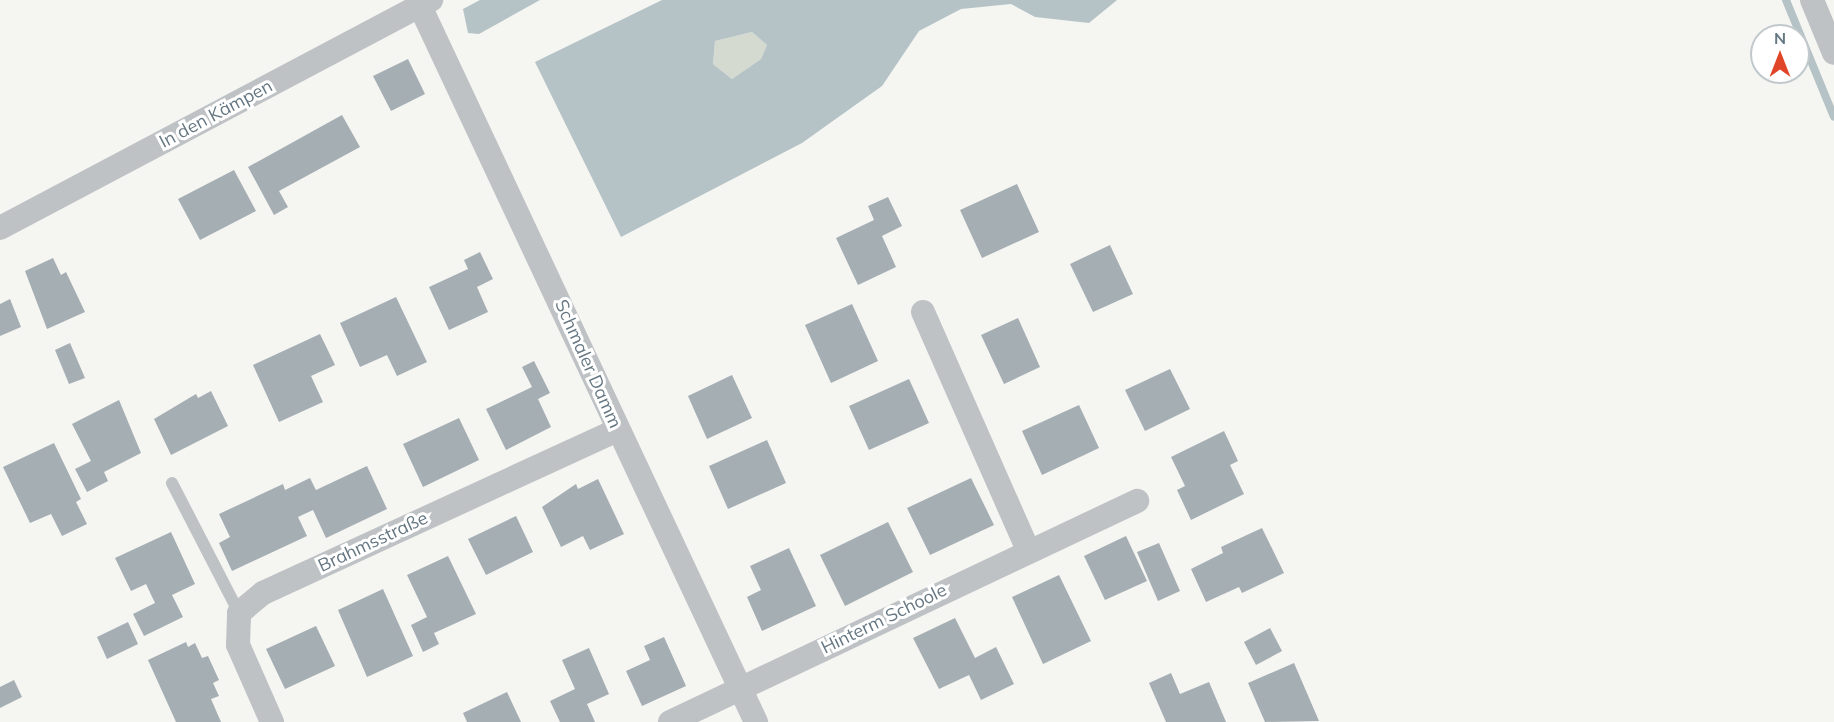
<!DOCTYPE html>
<meta charset="utf-8">
<style>
body{margin:0}
#map{position:relative;width:1834px;height:722px;overflow:hidden;background:#f5f5f2;font-family:Mulish,sans-serif}
div>[style]{position:absolute}
.green>*{inset:0;background:#d5dad1}
.water>*{inset:0;background:#b5c3c6}
.stream>*{height:8px;margin:-4px;padding:0 4px;transform-origin:4px;border-radius:4px;background:#b5c3c6}
.building>*{inset:0;background:#a5aeb3}
.service>*{height:12px;margin:-6px;padding:0 6px;transform-origin:6px;border-radius:6px;background:#bec2c5}
.minor>*{height:24px;margin:-12px;padding:0 12px;transform-origin:12px;border-radius:12px;background:#bec2c5}
span{translate:-50% -50%;white-space:nowrap;text-align:center;line-height:1.15;-webkit-text-stroke:6px #fff;paint-order:stroke}
.street-label{font-size:18px;color:#657782}
.north{position:absolute;left:1750px;top:24px;width:60px;height:60px;box-sizing:border-box;background:#fff;border:2px solid #c1c9cd;border-radius:50%;rotate:0deg;font-size:16px;font-weight:700;line-height:24px;text-align:center;color:#657782}
.north::after{content:'';display:block;margin:auto;width:21px;height:27px;background:#e04527;clip-path:polygon(50% 0,100% 100%,50% 72%,0 100%)}
</style>
<div id="map">
<div class="green">
<div style="clip-path:polygon(752px 32px,767px 45px,761px 59px,732px 79px,713px 64px,715px 41px)"></div>
</div>
<div class="water">
<div style="clip-path:polygon(480px 0,540px 0,479px 34px,468px 33px,463px 9px)"></div>
<div style="clip-path:polygon(evenodd,662px 0,1117px 0,1089px 23px,1035px 17px,1011px 4px,961px 9px,919px 31px,882px 86px,802px 143px,621px 237px,535px 62px,662px 0,752px 32px,767px 45px,761px 59px,732px 79px,713px 64px,715px 41px,752px 32px)"></div>
</div>
<div class="stream">
<div style="left:1786px;top:0;width:126px;rotate:67.7deg"></div>
</div>
<div class="building">
<div style="clip-path:polygon(408px 59px,425px 94px,391px 111px,373px 76px)"></div>
<div style="clip-path:polygon(342px 115px,360px 147px,279px 191px,288px 207px,274px 215px,248px 167px)"></div>
<div style="clip-path:polygon(234px 170px,256px 211px,200px 240px,178px 199px)"></div>
<div style="clip-path:polygon(1017px 184px,1039px 232px,982px 258px,960px 210px)"></div>
<div style="clip-path:polygon(888px 197px,902px 226px,882px 236px,896px 267px,858px 285px,836px 238px,874px 220px,868px 206px)"></div>
<div style="clip-path:polygon(1110px 245px,1133px 294px,1093px 312px,1070px 264px)"></div>
<div style="clip-path:polygon(480px 252px,493px 279px,477px 287px,488px 312px,449px 330px,429px 287px,468px 269px,464px 260px)"></div>
<div style="clip-path:polygon(53px 258px,61px 275px,66px 272px,85px 312px,47px 329px,25px 271px)"></div>
<div style="clip-path:polygon(396px 297px,427px 362px,397px 376px,387px 355px,360px 367px,340px 323px)"></div>
<div style="clip-path:polygon(10px 299px,21px 327px,0 336px,0 304px)"></div>
<div style="clip-path:polygon(852px 304px,878px 361px,831px 383px,805px 325px)"></div>
<div style="clip-path:polygon(1018px 318px,1040px 367px,1004px 384px,981px 335px)"></div>
<div style="clip-path:polygon(320px 334px,335px 365px,311px 376px,323px 402px,279px 422px,253px 365px)"></div>
<div style="clip-path:polygon(70px 343px,85px 378px,69px 384px,55px 350px)"></div>
<div style="clip-path:polygon(534px 361px,550px 393px,538px 399px,551px 427px,506px 450px,486px 409px,532px 387px,522px 367px)"></div>
<div style="clip-path:polygon(1170px 369px,1190px 409px,1145px 431px,1125px 390px)"></div>
<div style="clip-path:polygon(732px 375px,752px 418px,707px 439px,688px 396px)"></div>
<div style="clip-path:polygon(909px 379px,929px 423px,869px 450px,849px 406px)"></div>
<div style="clip-path:polygon(211px 391px,228px 426px,171px 455px,154px 419px,196px 394px,198px 398px)"></div>
<div style="clip-path:polygon(119px 400px,141px 453px,104px 472px,108px 481px,87px 492px,75px 469px,91px 461px,72px 424px)"></div>
<div style="clip-path:polygon(1079px 405px,1099px 448px,1042px 475px,1022px 431px)"></div>
<div style="clip-path:polygon(459px 418px,479px 460px,423px 487px,403px 444px)"></div>
<div style="clip-path:polygon(1224px 431px,1238px 461px,1230px 465px,1244px 494px,1191px 520px,1177px 490px,1185px 486px,1171px 457px)"></div>
<div style="clip-path:polygon(767px 440px,786px 483px,728px 509px,709px 466px)"></div>
<div style="clip-path:polygon(54px 443px,81px 499px,76px 502px,87px 524px,62px 536px,51px 514px,30px 523px,3px 467px)"></div>
<div style="clip-path:polygon(367px 466px,387px 509px,326px 538px,313px 510px,298px 517px,307px 536px,232px 571px,219px 543px,230px 537px,219px 514px,283px 484px,285px 490px,310px 478px,316px 490px)"></div>
<div style="clip-path:polygon(971px 478px,994px 525px,930px 555px,907px 508px)"></div>
<div style="clip-path:polygon(598px 479px,624px 534px,590px 550px,583px 536px,561px 547px,542px 507px,576px 484px,578px 489px)"></div>
<div style="clip-path:polygon(516px 516px,533px 552px,486px 575px,468px 539px)"></div>
<div style="clip-path:polygon(888px 522px,913px 572px,845px 606px,820px 555px)"></div>
<div style="clip-path:polygon(1262px 528px,1284px 573px,1242px 593px,1239px 587px,1206px 602px,1191px 569px,1223px 553px,1221px 547px)"></div>
<div style="clip-path:polygon(171px 532px,195px 584px,172px 595px,183px 617px,144px 636px,133px 614px,155px 603px,146px 584px,131px 591px,115px 558px)"></div>
<div style="clip-path:polygon(1126px 536px,1147px 581px,1105px 600px,1084px 556px)"></div>
<div style="clip-path:polygon(1159px 543px,1180px 591px,1158px 601px,1137px 552px)"></div>
<div style="clip-path:polygon(789px 548px,816px 606px,762px 631px,747px 597px,761px 590px,750px 566px)"></div>
<div style="clip-path:polygon(448px 556px,476px 614px,434px 633px,439px 644px,423px 652px,411px 625px,427px 617px,407px 575px)"></div>
<div style="clip-path:polygon(1059px 575px,1091px 641px,1043px 664px,1012px 597px)"></div>
<div style="clip-path:polygon(383px 589px,413px 656px,367px 677px,338px 610px)"></div>
<div style="clip-path:polygon(955px 618px,975px 658px,996px 647px,1014px 684px,981px 700px,969px 675px,939px 689px,913px 638px)"></div>
<div style="clip-path:polygon(128px 622px,138px 644px,107px 659px,97px 637px)"></div>
<div style="clip-path:polygon(316px 626px,335px 666px,285px 689px,266px 649px)"></div>
<div style="clip-path:polygon(1270px 628px,1282px 651px,1256px 665px,1244px 642px)"></div>
<div style="clip-path:polygon(664px 637px,686px 686px,642px 706px,626px 671px,650px 660px,644px 646px)"></div>
<div style="clip-path:polygon(186px 642px,188px 647px,195px 643px,202px 658px,208px 656px,219px 680px,213px 683px,219px 696px,211px 699px,221px 722px,176px 722px,148px 660px)"></div>
<div style="clip-path:polygon(589px 648px,609px 694px,587px 704px,595px 722px,560px 722px,550px 701px,575px 689px,562px 660px)"></div>
<div style="clip-path:polygon(1294px 663px,1319px 721px,1265px 722px,1248px 683px)"></div>
<div style="clip-path:polygon(1171px 673px,1180px 694px,1209px 682px,1226px 722px,1166px 722px,1149px 683px)"></div>
<div style="clip-path:polygon(14px 680px,22px 697px,0 708px,0 687px)"></div>
<div style="clip-path:polygon(507px 692px,521px 722px,467px 722px,463px 713px)"></div>
</div>
<div class="service">
<div style="left:172px;top:483px;width:146px;rotate:62.7deg"></div>
</div>
<div class="minor">
<div style="left:1812px;top:0;width:57px;rotate:67.5deg"></div>
<div style="left:420px;top:6px;width:791px;rotate:64.86deg"></div>
<div style="left:0;top:228px;width:488px;rotate:-27.9deg"></div>
<div style="left:923px;top:312px;width:260px;rotate:66.2deg"></div>
<div style="left:272px;top:722px;width:84px;rotate:-113.8deg"></div>
<div style="left:238px;top:645px;width:32px;rotate:-88deg"></div>
<div style="left:239px;top:613px;width:31px;rotate:-40deg"></div>
<div style="left:263px;top:593px;width:391px;rotate:-24.7deg"></div>
<div style="left:670px;top:722px;width:517px;rotate:-25.33deg"></div>
</div>
<div class="street-label">
<span style="left:216px;top:114px;rotate:-28deg">In den Kämpen</span>
<span style="left:588px;top:364px;rotate:66deg">Schmaler Damm</span>
<span style="left:373px;top:542px;rotate:-25deg">Brahmsstraße</span>
<span style="left:884px;top:619px;rotate:-26deg">Hinterm Schoole</span>
</div>
<div class="north">N</div>
</div>
